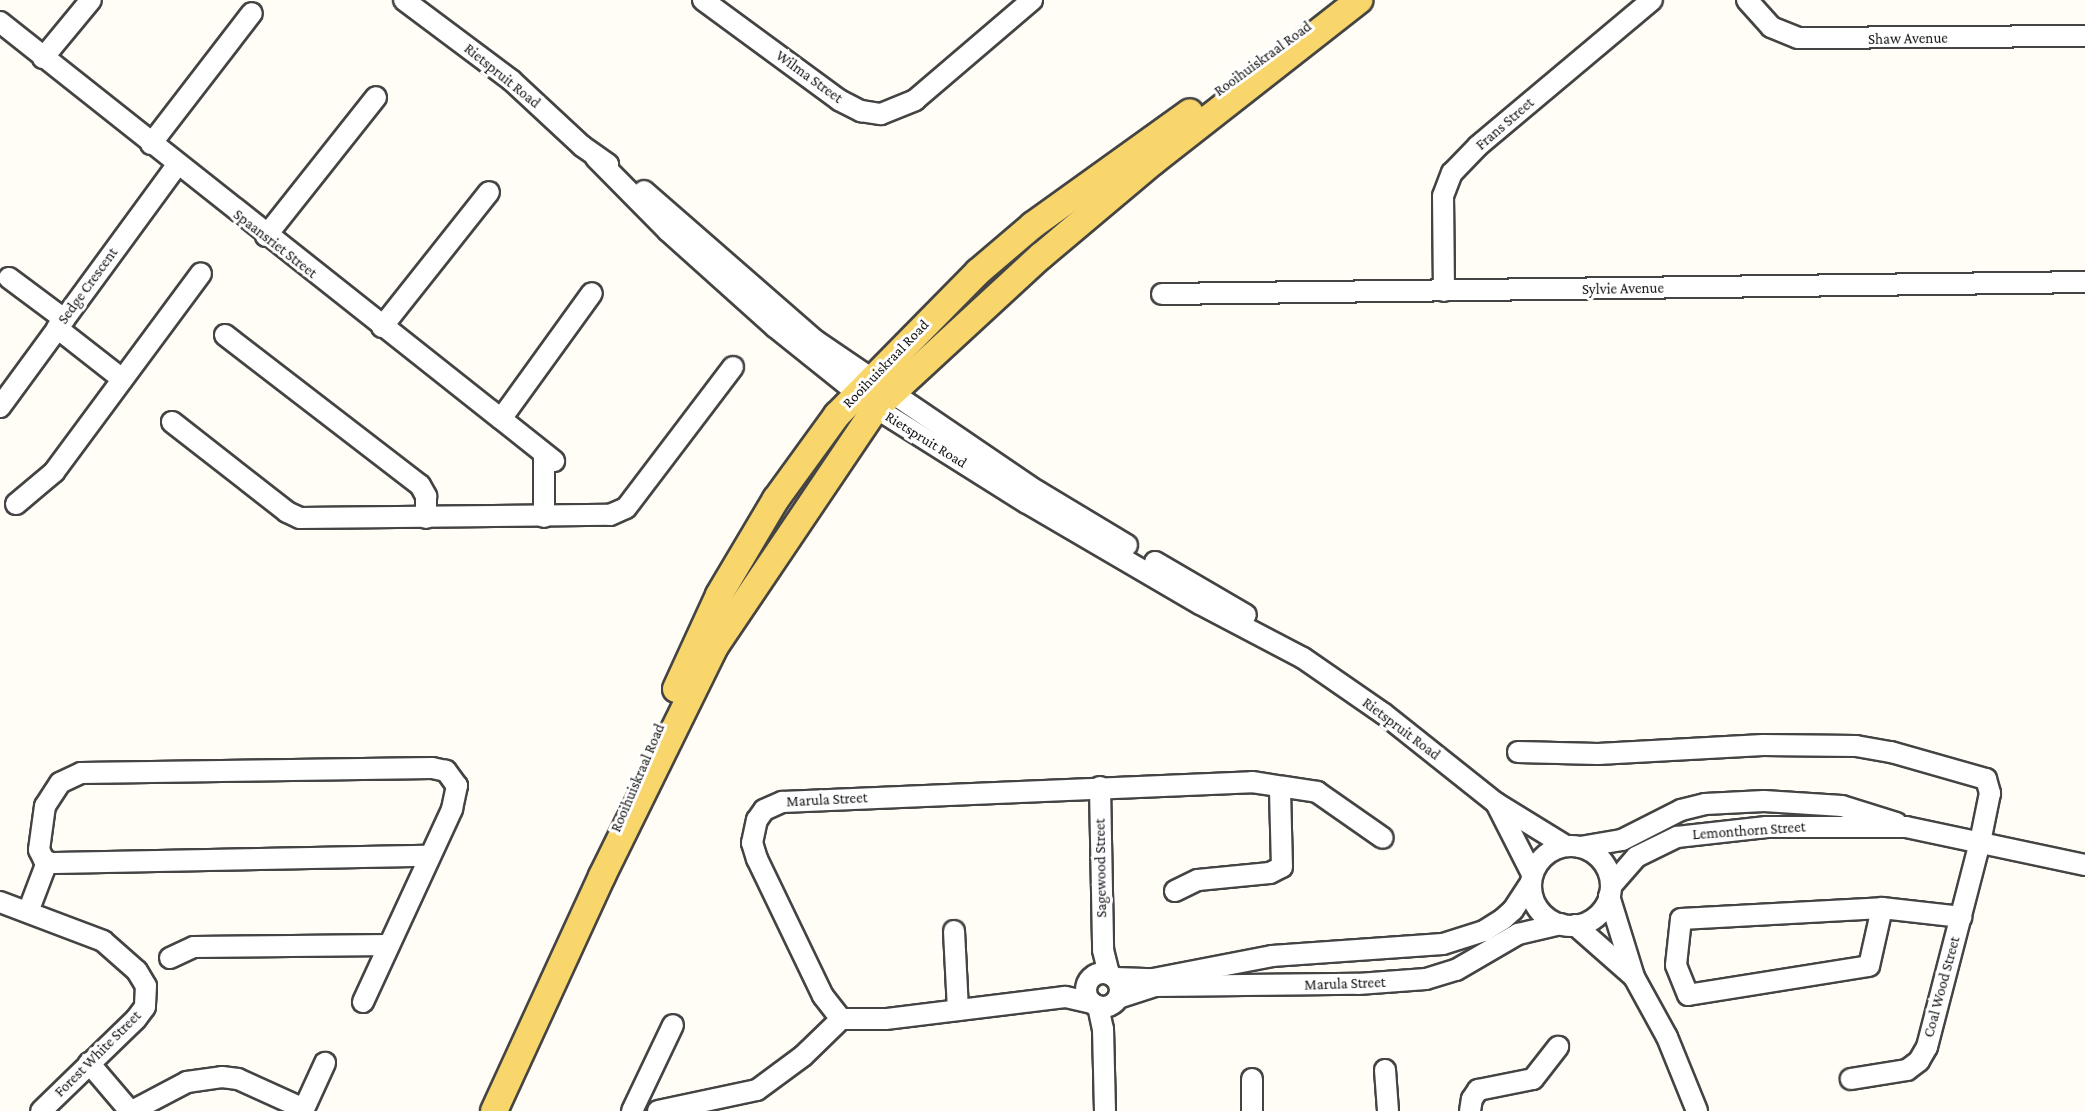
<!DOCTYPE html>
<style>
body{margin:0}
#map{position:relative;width:2085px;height:1111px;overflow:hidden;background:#fffdf5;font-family:"Crimson Pro",serif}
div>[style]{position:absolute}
.roads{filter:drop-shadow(2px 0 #444) drop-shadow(-2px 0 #444) drop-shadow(0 2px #444) drop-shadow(0 -2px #444)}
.minor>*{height:20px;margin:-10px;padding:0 10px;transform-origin:10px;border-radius:10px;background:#fff}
.minor>.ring{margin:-10px;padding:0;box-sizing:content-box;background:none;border:20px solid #fff;border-radius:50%}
.major>*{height:26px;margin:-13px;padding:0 13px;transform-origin:13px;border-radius:13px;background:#f9d66b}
span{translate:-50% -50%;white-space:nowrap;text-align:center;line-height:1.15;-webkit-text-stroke:6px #fff;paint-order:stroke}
.street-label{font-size:15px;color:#111}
</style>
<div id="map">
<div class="roads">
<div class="minor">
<div style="left:404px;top:0;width:134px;rotate:36.8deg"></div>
<div style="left:511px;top:80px;width:97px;rotate:42.9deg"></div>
<div style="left:582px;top:146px;width:32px;rotate:35deg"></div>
<div style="left:703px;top:0;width:169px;rotate:36.3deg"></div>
<div style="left:839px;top:100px;width:25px;rotate:27deg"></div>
<div style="left:861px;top:111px;width:20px;rotate:9deg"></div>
<div style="left:881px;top:114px;width:37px;rotate:-22deg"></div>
<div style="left:915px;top:100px;width:154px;rotate:-40.5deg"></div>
<div style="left:1747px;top:0;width:36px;rotate:48deg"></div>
<div style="left:1771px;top:27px;width:29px;rotate:22deg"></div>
<div style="left:1798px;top:38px;width:287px;rotate:-0.4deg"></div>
<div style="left:0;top:22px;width:707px;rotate:38.39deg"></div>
<div style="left:43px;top:58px;width:75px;rotate:-50.4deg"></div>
<div style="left:151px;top:144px;width:165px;rotate:-52.4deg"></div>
<div style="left:596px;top:158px;width:103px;rotate:45.4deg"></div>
<div style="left:668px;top:231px;width:144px;rotate:41.9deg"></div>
<div style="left:775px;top:327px;width:129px;rotate:38.7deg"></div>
<div style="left:876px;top:408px;width:178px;rotate:32.2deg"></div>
<div style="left:1027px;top:503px;width:200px;rotate:30.3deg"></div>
<div style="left:1200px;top:604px;width:116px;rotate:27.7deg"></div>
<div style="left:1303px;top:658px;width:98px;rotate:34.7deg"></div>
<div style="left:1384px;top:714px;width:143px;rotate:38.5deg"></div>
<div style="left:1496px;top:803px;width:82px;rotate:31.6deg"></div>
<div style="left:644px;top:191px;width:228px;rotate:41.1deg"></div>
<div style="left:816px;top:341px;width:267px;rotate:34.2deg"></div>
<div style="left:1037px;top:491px;width:105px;rotate:31deg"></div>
<div style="left:266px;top:236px;width:177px;rotate:-51.6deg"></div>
<div style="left:9px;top:278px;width:69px;rotate:36.7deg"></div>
<div style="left:1444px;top:291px;width:95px;rotate:-90.6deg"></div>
<div style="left:1443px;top:196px;width:25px;rotate:-69deg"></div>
<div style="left:1452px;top:173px;width:37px;rotate:-46deg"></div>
<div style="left:1478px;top:146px;width:227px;rotate:-40deg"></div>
<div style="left:1162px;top:294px;width:923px;rotate:-0.74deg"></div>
<div style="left:382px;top:327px;width:172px;rotate:-51.6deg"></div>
<div style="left:57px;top:328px;width:83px;rotate:38.1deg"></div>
<div style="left:225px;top:335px;width:246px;rotate:37.6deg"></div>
<div style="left:420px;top:485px;width:13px;rotate:61deg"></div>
<div style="left:426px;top:496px;width:22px;rotate:90deg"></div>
<div style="left:0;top:407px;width:300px;rotate:-53.8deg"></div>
<div style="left:501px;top:419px;width:155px;rotate:-54.2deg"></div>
<div style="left:172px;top:422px;width:146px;rotate:38deg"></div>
<div style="left:287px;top:512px;width:14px;rotate:25deg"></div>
<div style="left:300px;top:518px;width:310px;rotate:-0.6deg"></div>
<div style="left:610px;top:515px;width:17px;rotate:-24deg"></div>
<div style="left:626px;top:508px;width:177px;rotate:-52.8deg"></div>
<div style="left:544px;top:454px;width:63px;rotate:90deg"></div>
<div style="left:16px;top:504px;width:50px;rotate:-40.1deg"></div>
<div style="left:54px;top:472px;width:247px;rotate:-53.5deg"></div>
<div style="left:1155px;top:562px;width:105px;rotate:30.2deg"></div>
<div style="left:1518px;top:752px;width:80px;rotate:1.4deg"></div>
<div style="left:1598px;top:754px;width:165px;rotate:-3.1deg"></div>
<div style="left:1763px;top:745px;width:93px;rotate:0.6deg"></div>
<div style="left:1856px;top:746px;width:36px;rotate:10deg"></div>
<div style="left:1891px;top:752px;width:99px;rotate:15.9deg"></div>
<div style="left:1986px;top:779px;width:15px;rotate:74deg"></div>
<div style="left:1990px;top:793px;width:50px;rotate:101.5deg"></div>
<div style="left:1980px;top:842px;width:212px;rotate:104.5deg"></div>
<div style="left:1927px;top:1047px;width:16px;rotate:120deg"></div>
<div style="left:1919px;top:1061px;width:15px;rotate:143deg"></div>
<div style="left:1907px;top:1070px;width:57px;rotate:170.9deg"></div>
<div style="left:1100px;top:787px;width:163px;rotate:88.9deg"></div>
<div style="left:1103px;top:950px;width:25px;rotate:76deg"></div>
<div style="left:1496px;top:803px;width:80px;rotate:63.1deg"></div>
<div class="ring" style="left:1531px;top:846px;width:60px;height:60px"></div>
<div style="left:1580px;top:847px;width:43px;rotate:-9.5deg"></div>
<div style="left:1622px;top:840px;width:66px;rotate:-27deg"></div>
<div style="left:1681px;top:810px;width:25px;rotate:-14deg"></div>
<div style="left:1705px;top:804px;width:59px;rotate:-2.9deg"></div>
<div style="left:1764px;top:801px;width:78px;rotate:3.7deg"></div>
<div style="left:1842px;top:806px;width:57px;rotate:17.5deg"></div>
<div style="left:1611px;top:886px;width:38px;rotate:-49deg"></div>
<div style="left:1636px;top:857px;width:46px;rotate:-26deg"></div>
<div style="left:1677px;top:837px;width:90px;rotate:-6.4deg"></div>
<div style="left:1766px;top:827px;width:140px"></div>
<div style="left:1906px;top:827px;width:183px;rotate:12deg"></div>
<div style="left:1175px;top:891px;width:25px;rotate:-26deg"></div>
<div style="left:1198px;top:880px;width:72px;rotate:-5.6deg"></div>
<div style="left:1270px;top:873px;width:13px;rotate:-27deg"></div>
<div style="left:1282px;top:867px;width:79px;rotate:-91.5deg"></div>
<div style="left:1609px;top:896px;width:85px;rotate:72.8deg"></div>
<div style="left:1634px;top:977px;width:68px;rotate:61.2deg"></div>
<div style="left:1667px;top:1037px;width:80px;rotate:67.9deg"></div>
<div style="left:0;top:902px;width:110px;rotate:20.7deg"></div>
<div style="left:103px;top:941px;width:45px;rotate:41.4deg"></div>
<div style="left:137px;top:971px;width:17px;rotate:59deg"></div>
<div style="left:146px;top:986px;width:21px;rotate:93deg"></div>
<div style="left:145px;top:1007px;width:15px;rotate:127deg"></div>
<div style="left:136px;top:1019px;width:132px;rotate:135.9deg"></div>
<div style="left:1882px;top:908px;width:59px;rotate:102.6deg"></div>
<div style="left:1869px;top:966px;width:183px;rotate:170.9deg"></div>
<div style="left:1688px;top:995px;width:32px;rotate:-112deg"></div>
<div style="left:1676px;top:965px;width:46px;rotate:-83.8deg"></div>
<div style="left:1681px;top:919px;width:201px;rotate:-3.1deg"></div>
<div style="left:1882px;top:908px;width:80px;rotate:6.5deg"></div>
<div style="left:28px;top:912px;width:53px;rotate:-69.2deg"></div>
<div style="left:1575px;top:925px;width:76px;rotate:41.3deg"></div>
<div style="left:954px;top:931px;width:79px;rotate:87.1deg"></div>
<div style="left:170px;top:958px;width:26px;rotate:-25deg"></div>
<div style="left:194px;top:947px;width:195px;rotate:-0.6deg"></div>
<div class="ring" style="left:1086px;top:973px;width:14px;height:14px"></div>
<div style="left:1115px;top:978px;width:38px;rotate:2deg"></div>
<div style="left:1153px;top:979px;width:121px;rotate:-10.9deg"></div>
<div style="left:1272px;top:956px;width:171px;rotate:-4deg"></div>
<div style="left:1443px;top:944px;width:43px;rotate:-17.6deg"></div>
<div style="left:1484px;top:931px;width:22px;rotate:-32deg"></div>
<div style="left:1503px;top:919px;width:13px;rotate:-42deg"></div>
<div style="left:1513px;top:910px;width:33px;rotate:-57deg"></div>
<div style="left:1118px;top:998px;width:39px;rotate:-18deg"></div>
<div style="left:1155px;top:986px;width:203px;rotate:-0.6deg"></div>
<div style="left:1358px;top:984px;width:68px;rotate:-4.2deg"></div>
<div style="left:1426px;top:979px;width:31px;rotate:-17deg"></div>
<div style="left:1456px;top:970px;width:72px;rotate:-30.1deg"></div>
<div style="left:1518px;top:934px;width:44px;rotate:-13.1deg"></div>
<div style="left:363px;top:1002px;width:213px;rotate:-65.2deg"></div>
<div style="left:452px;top:809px;width:24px;rotate:-78deg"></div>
<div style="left:457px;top:786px;width:19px;rotate:-126deg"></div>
<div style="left:446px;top:771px;width:14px;rotate:-168deg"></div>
<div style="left:432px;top:768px;width:351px;rotate:179.2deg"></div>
<div style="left:81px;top:773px;width:23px;rotate:155deg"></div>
<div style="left:60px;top:783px;width:27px;rotate:123deg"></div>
<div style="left:45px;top:806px;width:44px;rotate:97.8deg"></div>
<div style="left:39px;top:850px;width:11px;rotate:63deg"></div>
<div style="left:44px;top:860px;width:9px;rotate:21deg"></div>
<div style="left:52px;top:863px;width:377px;rotate:-1.1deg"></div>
<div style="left:1092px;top:1003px;width:28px;rotate:-167deg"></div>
<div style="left:1065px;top:997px;width:181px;rotate:173deg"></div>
<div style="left:885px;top:1019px;width:44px;rotate:180deg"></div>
<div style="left:841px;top:1019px;width:29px;rotate:-128deg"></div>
<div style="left:823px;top:996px;width:152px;rotate:-115.7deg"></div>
<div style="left:757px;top:859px;width:17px;rotate:-107deg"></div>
<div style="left:752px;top:843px;width:24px;rotate:-78deg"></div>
<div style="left:757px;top:820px;width:12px;rotate:-55deg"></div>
<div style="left:764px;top:810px;width:20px;rotate:-24deg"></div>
<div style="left:782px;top:802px;width:470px;rotate:-2.4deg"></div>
<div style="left:1252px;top:782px;width:66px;rotate:8.7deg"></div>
<div style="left:1317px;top:792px;width:80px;rotate:34.9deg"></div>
<div style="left:1098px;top:1006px;width:24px;rotate:78deg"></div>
<div style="left:1103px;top:1029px;width:82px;rotate:88.6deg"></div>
<div style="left:89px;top:1063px;width:63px;rotate:49.5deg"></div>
<div style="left:1385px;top:1070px;width:41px;rotate:85.8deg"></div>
<div style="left:1252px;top:1079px;width:32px;rotate:90deg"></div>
<div style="left:132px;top:1111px;width:62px;rotate:-27.8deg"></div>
<div style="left:187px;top:1082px;width:35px;rotate:-8deg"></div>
<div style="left:222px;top:1077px;width:16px;rotate:7deg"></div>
<div style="left:238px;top:1079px;width:72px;rotate:24.4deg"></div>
<div style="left:303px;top:1111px;width:53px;rotate:-65.4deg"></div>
<div style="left:632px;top:1111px;width:95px;rotate:-64.5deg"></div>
<div style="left:658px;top:1111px;width:101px;rotate:-12deg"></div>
<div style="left:757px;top:1090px;width:57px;rotate:-36.5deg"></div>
<div style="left:803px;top:1056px;width:53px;rotate:-44.2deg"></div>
<div style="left:1470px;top:1111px;width:12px;rotate:-81deg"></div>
<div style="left:1472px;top:1099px;width:11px;rotate:-56deg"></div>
<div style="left:1478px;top:1090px;width:56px;rotate:-11.3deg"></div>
<div style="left:1533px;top:1079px;width:41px;rotate:-52deg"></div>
</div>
<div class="major">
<div style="left:676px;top:689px;width:103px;rotate:-65.4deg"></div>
<div style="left:719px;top:595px;width:112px;rotate:-59.3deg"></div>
<div style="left:776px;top:499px;width:104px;rotate:-54deg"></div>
<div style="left:837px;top:415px;width:201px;rotate:-45.4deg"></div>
<div style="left:978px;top:272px;width:72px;rotate:-40.5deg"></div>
<div style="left:1033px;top:225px;width:193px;rotate:-35.7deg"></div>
<div style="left:494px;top:1111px;width:259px;rotate:-65.3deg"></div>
<div style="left:602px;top:876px;width:254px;rotate:-63.8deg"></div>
<div style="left:714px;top:648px;width:290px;rotate:-56deg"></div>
<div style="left:876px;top:408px;width:224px;rotate:-42.7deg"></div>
<div style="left:1041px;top:256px;width:148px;rotate:-40.1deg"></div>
<div style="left:1154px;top:161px;width:261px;rotate:-38.1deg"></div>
</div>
</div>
<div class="street-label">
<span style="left:1908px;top:39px;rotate:-1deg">Shaw Avenue</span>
<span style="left:1263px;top:59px;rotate:-36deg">Rooihuiskraal Road</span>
<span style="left:502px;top:76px;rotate:39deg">Rietspruit Road</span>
<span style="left:809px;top:77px;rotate:36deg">Wilma Street</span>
<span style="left:1505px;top:124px;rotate:-41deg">Frans Street</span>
<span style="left:275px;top:244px;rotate:38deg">Spaansriet Street</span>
<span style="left:88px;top:286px;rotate:-54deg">Sedge Crescent</span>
<span style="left:1623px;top:289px;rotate:-1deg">Sylvie Avenue</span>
<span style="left:886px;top:364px;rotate:-46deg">Rooihuiskraal Road</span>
<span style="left:926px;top:440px;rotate:32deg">Rietspruit Road</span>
<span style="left:1401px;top:729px;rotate:37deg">Rietspruit Road</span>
<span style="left:638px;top:778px;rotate:-67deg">Rooihuiskraal Road</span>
<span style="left:827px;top:800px;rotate:-3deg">Marula Street</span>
<span style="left:1749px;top:831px;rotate:-4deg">Lemonthorn Street</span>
<span style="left:1101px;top:868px;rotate:-91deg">Sagewood Street</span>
<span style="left:1345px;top:984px;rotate:-2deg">Marula Street</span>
<span style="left:1942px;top:987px;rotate:-75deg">Coal Wood Street</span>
<span style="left:98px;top:1054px;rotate:-45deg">Forest White Street</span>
</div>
</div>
